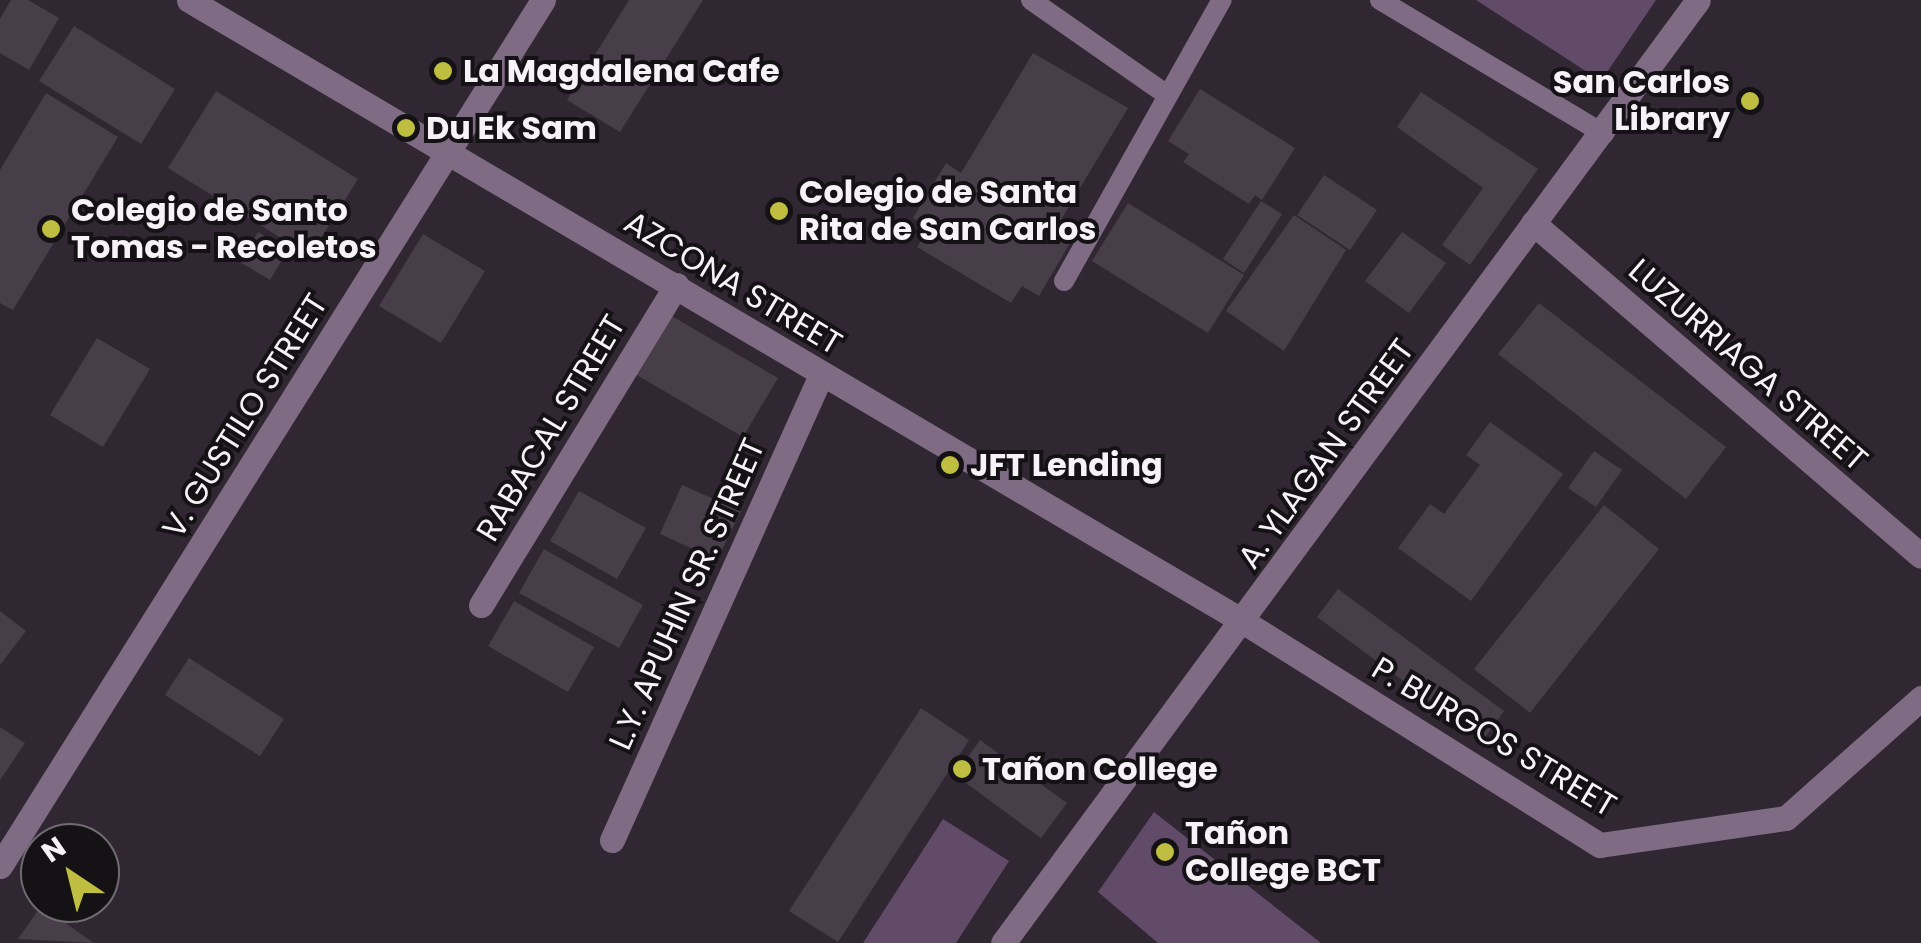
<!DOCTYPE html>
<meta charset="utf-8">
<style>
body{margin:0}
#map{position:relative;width:1921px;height:943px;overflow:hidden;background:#302732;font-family:Poppins,sans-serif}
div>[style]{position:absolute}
.green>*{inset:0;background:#624a69}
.building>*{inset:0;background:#473e49}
.service>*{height:20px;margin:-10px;padding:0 10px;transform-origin:10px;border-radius:10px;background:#7f6c84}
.minor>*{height:25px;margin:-12.5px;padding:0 12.5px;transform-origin:12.5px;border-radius:12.5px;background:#7f6c84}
.tertiary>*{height:25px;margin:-12.5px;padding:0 12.5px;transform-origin:12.5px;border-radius:12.5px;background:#7f6c84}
.dots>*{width:28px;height:28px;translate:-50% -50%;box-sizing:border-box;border:5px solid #151216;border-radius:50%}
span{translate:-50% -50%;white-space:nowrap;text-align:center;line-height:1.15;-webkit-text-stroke:8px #151216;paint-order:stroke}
.poi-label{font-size:32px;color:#f7f1f8;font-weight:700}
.left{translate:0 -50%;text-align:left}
.right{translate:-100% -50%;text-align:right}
.street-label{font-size:32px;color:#f7f1f8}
.north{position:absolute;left:20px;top:823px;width:100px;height:100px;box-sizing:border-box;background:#151216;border:2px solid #6f6b70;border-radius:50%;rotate:325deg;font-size:28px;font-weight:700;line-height:40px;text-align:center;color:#f7f1f8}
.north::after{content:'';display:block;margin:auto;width:35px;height:45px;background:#bfbe41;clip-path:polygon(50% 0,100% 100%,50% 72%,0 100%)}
</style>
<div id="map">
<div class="green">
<div style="clip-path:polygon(1476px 0,1656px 0,1601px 81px)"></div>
<div style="clip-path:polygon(1154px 812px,1321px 943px,1158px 943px,1098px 892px)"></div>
<div style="clip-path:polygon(943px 819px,1009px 861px,956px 943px,863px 943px)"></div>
</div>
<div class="building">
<div style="clip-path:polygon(11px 0,28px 0,59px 18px,29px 70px,0 53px,0 19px)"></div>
<div style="clip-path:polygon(629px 0,703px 0,620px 132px,567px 100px)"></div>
<div style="clip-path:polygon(74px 26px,175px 89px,141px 144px,39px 81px)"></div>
<div style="clip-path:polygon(1033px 53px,1128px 108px,1053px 233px,1070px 243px,1039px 296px,1022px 286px,1011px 303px,917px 247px,929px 228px,913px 218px,946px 163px,961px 173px)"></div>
<div style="clip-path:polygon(1200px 89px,1295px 148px,1262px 200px,1255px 195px,1249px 204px,1183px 162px,1189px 154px,1168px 141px)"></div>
<div style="clip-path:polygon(216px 91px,358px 179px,310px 256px,168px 168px)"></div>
<div style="clip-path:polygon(1421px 92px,1538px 169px,1470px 265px,1442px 245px,1483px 188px,1397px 127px)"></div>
<div style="clip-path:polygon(46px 93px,118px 137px,13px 310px,0 303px,0 170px)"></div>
<div style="clip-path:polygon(1324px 175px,1377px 210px,1350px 250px,1297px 215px)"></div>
<div style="clip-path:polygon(1261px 201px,1282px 214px,1244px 273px,1223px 259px)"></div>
<div style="clip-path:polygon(1128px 203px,1244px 275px,1208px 333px,1092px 261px)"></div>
<div style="clip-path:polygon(1294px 215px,1346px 250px,1284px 351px,1226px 311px)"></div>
<div style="clip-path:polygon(258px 232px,288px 250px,270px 280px,240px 262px)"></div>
<div style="clip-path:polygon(1402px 232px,1446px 263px,1409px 313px,1365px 281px)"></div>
<div style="clip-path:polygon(423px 234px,485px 271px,441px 343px,379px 306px)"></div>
<div style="clip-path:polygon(1539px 303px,1726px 447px,1686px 499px,1498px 354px)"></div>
<div style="clip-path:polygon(670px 315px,778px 378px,743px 437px,635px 374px)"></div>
<div style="clip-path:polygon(97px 338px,150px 369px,103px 447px,50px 415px)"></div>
<div style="clip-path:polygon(1490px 422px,1563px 474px,1471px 601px,1398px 548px,1430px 504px,1444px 514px,1480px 465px,1466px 455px)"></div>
<div style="clip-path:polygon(1594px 451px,1622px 470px,1596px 507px,1568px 488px)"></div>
<div style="clip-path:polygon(682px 485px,741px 511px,717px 560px,660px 534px)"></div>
<div style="clip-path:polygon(579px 491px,646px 528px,617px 579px,550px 541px)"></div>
<div style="clip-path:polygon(1604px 505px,1659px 549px,1530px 713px,1474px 669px)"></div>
<div style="clip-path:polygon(544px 549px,643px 605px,619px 648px,519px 593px)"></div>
<div style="clip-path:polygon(1338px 589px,1504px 711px,1483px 740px,1317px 617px)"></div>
<div style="clip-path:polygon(514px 601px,594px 647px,568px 692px,488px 646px)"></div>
<div style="clip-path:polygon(0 611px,26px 631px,0 665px)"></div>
<div style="clip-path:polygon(189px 658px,284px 719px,260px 756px,165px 695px)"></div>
<div style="clip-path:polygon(921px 708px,969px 740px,838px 942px,789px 911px)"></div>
<div style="clip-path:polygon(0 727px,25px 743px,0 780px)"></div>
<div style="clip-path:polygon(980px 740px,1067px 803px,1041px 838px,955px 775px)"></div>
<div style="clip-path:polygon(41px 906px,94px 943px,18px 939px)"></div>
</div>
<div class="service">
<div style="left:1031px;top:0;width:166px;rotate:34.9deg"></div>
<div style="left:1380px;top:0;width:261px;rotate:30.9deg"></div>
<div style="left:1064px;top:281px;width:322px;rotate:-60.7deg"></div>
</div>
<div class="minor">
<div style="left:1533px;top:223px;width:511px;rotate:40.64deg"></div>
<div style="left:481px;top:605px;width:375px;rotate:-58.6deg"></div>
<div style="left:1244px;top:622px;width:420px;rotate:32.1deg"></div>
<div style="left:1600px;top:845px;width:188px;rotate:-8.3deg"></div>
<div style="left:1786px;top:818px;width:181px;rotate:-41.6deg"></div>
<div style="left:612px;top:840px;width:510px;rotate:-65.8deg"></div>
</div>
<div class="tertiary">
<div style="left:189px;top:0;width:1225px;rotate:30.52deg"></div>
<div style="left:0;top:866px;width:1022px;rotate:-57.91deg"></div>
<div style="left:1003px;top:943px;width:1171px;rotate:-53.61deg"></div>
</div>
<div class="dots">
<div style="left:443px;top:71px;background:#bfbe41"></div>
<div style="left:1750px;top:101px;background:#bfbe41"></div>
<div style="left:406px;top:128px;background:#bfbe41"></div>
<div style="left:779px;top:211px;background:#bfbe41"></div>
<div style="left:51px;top:229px;background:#bfbe41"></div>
<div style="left:950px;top:465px;background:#bfbe41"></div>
<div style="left:962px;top:769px;background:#bfbe41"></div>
<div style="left:1165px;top:852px;background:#bfbe41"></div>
</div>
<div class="poi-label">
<span class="left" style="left:463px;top:71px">La Magdalena Cafe</span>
<span class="right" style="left:1730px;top:101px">San Carlos<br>Library</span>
<span class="left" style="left:426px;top:128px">Du Ek Sam</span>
<span class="left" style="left:799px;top:211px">Colegio de Santa<br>Rita de San Carlos</span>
<span class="left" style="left:71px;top:229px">Colegio de Santo<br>Tomas - Recoletos</span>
<span class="left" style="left:970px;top:465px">JFT Lending</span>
<span class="left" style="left:982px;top:769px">Tañon College</span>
<span class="left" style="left:1185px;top:852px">Tañon<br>College BCT</span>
</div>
<div class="street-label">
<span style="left:733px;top:283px;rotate:31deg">AZCONA STREET</span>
<span style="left:1748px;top:365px;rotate:41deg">LUZURRIAGA STREET</span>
<span style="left:245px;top:416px;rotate:-58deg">V. GUSTILO STREET</span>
<span style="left:551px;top:428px;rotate:-59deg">RABACAL STREET</span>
<span style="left:1326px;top:454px;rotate:-54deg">A. YLAGAN STREET</span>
<span style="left:687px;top:594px;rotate:-66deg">L.Y. APUHIN SR. STREET</span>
<span style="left:1494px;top:737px;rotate:31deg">P. BURGOS STREET</span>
</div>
<div class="north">N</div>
</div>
